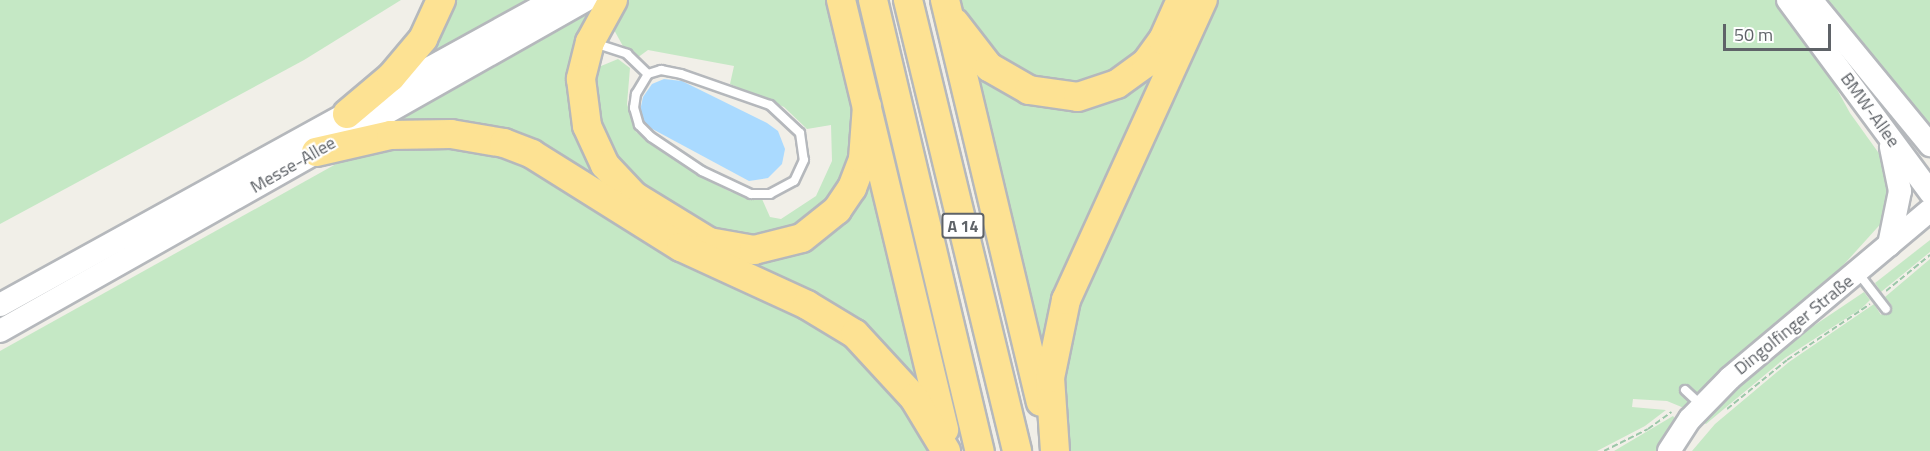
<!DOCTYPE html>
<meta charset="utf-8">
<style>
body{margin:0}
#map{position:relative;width:1930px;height:451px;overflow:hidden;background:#f1efe8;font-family:"Titillium Web",sans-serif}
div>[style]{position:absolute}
.green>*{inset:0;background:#c5e8c5}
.water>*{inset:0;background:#aadaff}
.path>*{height:2px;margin-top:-1px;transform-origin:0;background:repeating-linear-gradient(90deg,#9cc7a9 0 6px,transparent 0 9px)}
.roads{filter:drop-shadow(2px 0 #b5b8bc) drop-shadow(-2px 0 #b5b8bc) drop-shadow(0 2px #b5b8bc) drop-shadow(0 -2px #b5b8bc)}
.lane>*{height:8px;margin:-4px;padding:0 4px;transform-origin:4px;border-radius:4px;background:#fff}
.secondary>*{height:22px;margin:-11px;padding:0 11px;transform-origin:11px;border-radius:11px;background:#fff}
.highway>*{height:28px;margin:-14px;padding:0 14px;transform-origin:14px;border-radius:14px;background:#fde293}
span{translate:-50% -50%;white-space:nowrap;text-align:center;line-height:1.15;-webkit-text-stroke:4.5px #fff;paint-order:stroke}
.shield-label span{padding:2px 4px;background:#fff;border:2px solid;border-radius:4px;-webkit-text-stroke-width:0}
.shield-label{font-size:16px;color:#5f6368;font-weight:700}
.street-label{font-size:18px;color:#5f6368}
.scale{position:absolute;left:1723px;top:24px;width:108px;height:27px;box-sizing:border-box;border:3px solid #5f6368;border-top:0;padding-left:8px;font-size:18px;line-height:21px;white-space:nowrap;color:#5f6368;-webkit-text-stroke:4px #fff;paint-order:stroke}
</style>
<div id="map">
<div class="green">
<div style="clip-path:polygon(0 0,401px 0,304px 60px,0 224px)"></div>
<div style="clip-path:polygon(449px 0,538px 0,408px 73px)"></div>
<div style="clip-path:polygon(600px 0,580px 51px,620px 193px,770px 254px,866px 166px,931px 409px,906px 379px,576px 171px,366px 131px)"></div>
<div style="clip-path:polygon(623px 0,828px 0,855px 111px,857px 146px,826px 211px,766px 242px,684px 223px,604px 152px,589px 71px,618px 59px,630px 68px,627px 104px,636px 132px,700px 176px,731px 192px,762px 199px,770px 217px,781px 219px,816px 196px,832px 161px,831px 125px,807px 129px,784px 107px,730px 84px,734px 66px,648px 50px,637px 58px,624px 48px,608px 19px)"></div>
<div style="clip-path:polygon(958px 0,1176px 0,1162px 30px,1104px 83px,1025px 82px,970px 32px)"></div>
<div style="clip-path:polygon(1208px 0,1778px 0,1818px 55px,1850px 113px,1888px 166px,1893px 181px,1886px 218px,1828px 282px,1699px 394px,1686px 386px,1679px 393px,1690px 402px,1684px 408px,1667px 401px,1633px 399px,1632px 407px,1666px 410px,1645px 426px,1597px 451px,1066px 451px,1065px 331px)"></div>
<div style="clip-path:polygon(1825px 0,1930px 0,1930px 129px)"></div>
<div style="clip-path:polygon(965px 48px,1041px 101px,1162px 53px,1046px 379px)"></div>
<div style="clip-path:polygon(435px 144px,501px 154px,830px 328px,885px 375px,931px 451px,0 451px,0 351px,336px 164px,395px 146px)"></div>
<div style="clip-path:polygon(1930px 240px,1930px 252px,1881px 292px,1875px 283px)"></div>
<div style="clip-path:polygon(1930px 259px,1930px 451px,1692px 451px,1715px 424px,1789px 362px,1874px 304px,1881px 315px,1892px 306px,1885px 297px)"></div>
<div style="clip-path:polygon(1864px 292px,1870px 300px,1862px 308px,1785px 358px,1706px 424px,1702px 422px,1726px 396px,1794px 339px)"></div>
<div style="clip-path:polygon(1673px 416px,1676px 420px,1657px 451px,1614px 451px)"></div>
</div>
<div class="water">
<div style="clip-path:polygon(664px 79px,682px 81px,767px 123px,778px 131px,785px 149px,782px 164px,768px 178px,749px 181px,645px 125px,640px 111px,643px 97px,652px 84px)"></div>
</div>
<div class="path">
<div style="left:1886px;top:291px;width:57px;rotate:-39.3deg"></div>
<div style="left:1727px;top:409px;width:77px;rotate:-39.2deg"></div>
<div style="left:1787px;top:360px;width:100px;rotate:-34deg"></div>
<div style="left:1604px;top:451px;width:49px;rotate:-26.6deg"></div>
<div style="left:1648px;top:429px;width:29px;rotate:-36deg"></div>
</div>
<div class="roads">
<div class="lane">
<div style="left:594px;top:43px;width:35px;rotate:18deg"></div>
<div style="left:627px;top:54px;width:29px;rotate:44deg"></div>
<div style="left:648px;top:74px;width:14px;rotate:-17deg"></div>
<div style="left:661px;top:70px;width:20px;rotate:11deg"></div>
<div style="left:681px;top:74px;width:94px;rotate:19.2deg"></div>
<div style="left:770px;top:105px;width:41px;rotate:43deg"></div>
<div style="left:800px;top:133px;width:27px;rotate:82deg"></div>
<div style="left:804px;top:160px;width:23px;rotate:115deg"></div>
<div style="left:794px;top:181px;width:27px;rotate:152deg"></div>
<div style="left:770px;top:194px;width:19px;rotate:180deg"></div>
<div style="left:751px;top:194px;width:54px;rotate:-154.9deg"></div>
<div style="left:702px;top:171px;width:61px;rotate:-146.3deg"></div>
<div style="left:651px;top:137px;width:17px;rotate:-135deg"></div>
<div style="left:639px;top:125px;width:18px;rotate:-106deg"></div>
<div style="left:634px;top:108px;width:14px;rotate:-82deg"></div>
<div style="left:636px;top:94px;width:23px;rotate:-59deg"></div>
<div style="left:1859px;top:274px;width:44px;rotate:52.4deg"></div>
<div style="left:1685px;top:390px;width:22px;rotate:43deg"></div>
</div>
<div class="secondary">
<div style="left:1788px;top:0;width:239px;rotate:53.5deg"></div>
<div style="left:1811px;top:0;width:188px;rotate:50.6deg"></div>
<div style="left:1889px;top:245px;width:55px;rotate:-78.5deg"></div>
<div style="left:1900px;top:191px;width:45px;rotate:-101.6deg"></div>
<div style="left:0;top:305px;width:632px;rotate:-28.88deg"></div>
<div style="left:0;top:331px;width:673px;rotate:-29.46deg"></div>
<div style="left:1669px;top:451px;width:38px;rotate:-57deg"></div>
<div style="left:1690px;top:419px;width:57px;rotate:-45.7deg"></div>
<div style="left:1730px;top:378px;width:261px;rotate:-40deg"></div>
</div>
<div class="highway">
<div style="left:613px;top:0;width:48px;rotate:118.7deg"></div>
<div style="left:590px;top:42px;width:38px;rotate:104deg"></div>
<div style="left:581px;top:79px;width:47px;rotate:82.7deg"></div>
<div style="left:587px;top:126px;width:43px;rotate:65.2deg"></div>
<div style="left:605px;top:165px;width:42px;rotate:46.9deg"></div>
<div style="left:634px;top:196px;width:88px;rotate:31.5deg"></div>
<div style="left:709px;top:242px;width:46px;rotate:10.1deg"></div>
<div style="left:754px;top:250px;width:49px;rotate:-14deg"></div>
<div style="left:802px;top:238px;width:45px;rotate:-38.7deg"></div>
<div style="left:837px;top:210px;width:27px;rotate:-56deg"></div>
<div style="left:852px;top:188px;width:31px;rotate:-69deg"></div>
<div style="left:863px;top:159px;width:53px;rotate:-85.7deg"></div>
<div style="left:841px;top:0;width:442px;rotate:76.5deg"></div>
<div style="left:873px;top:0;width:464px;rotate:76.7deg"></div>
<div style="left:908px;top:0;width:464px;rotate:76.4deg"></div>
<div style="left:945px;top:0;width:413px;rotate:76.6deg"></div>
<div style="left:955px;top:23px;width:56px;rotate:52.3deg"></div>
<div style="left:989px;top:67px;width:46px;rotate:29.9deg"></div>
<div style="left:1029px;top:90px;width:49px;rotate:8.1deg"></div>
<div style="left:1078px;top:97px;width:41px;rotate:-18.4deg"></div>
<div style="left:1117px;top:84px;width:36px;rotate:-36deg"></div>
<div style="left:1146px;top:63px;width:29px;rotate:-54deg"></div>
<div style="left:1163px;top:40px;width:36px;rotate:-66deg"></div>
<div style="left:347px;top:114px;width:57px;rotate:-40.1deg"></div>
<div style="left:391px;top:77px;width:50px;rotate:-49.9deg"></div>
<div style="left:423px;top:39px;width:43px;rotate:-65.2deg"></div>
<div style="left:316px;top:152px;width:77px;rotate:-12.8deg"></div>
<div style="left:391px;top:135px;width:60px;rotate:-1deg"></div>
<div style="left:451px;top:134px;width:54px;rotate:9.6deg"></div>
<div style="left:504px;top:143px;width:30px;rotate:21deg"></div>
<div style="left:532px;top:154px;width:176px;rotate:32deg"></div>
<div style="left:681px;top:247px;width:139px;rotate:24.7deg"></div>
<div style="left:807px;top:305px;width:56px;rotate:31.1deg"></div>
<div style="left:855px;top:334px;width:87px;rotate:47.3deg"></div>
<div style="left:914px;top:398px;width:62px;rotate:58.9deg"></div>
<div style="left:1055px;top:451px;width:73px;rotate:-93.9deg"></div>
<div style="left:1050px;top:378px;width:80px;rotate:-78.4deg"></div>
<div style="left:1066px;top:300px;width:330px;rotate:-65.5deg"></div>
</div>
</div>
<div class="shield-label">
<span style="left:963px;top:226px">A 14</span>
</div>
<div class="street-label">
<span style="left:1870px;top:110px;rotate:54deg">BMW-Allee</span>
<span style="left:293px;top:165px;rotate:-30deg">Messe-Allee</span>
<span style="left:1794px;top:325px;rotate:-39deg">Dingolfinger Straße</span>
</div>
<div class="scale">50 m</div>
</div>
